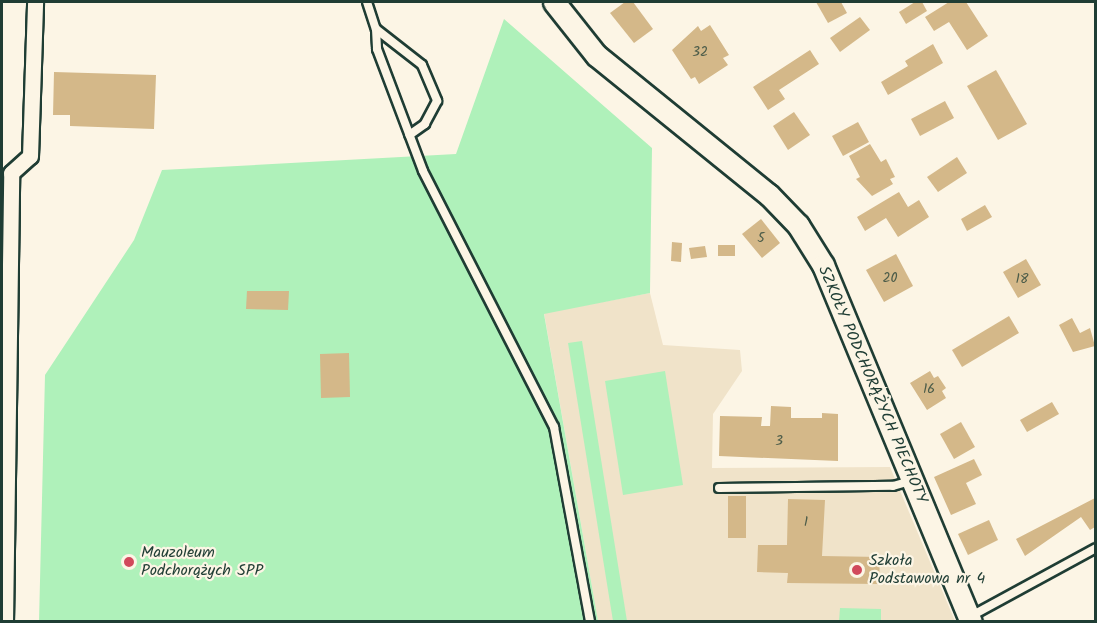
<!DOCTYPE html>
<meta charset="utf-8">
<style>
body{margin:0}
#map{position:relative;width:1097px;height:623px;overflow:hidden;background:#fcf5e5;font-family:Kalam,sans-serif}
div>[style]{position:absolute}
.built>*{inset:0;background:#f0e3c9}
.green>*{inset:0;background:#aff1ba}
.building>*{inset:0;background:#d4b889}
.roads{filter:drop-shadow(2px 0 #1f3d34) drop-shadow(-2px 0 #1f3d34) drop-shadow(0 2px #1f3d34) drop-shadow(0 -2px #1f3d34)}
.lane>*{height:8px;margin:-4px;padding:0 4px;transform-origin:4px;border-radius:4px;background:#fcf5e5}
.street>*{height:15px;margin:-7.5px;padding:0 7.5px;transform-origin:7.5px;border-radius:7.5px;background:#fcf5e5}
.secondary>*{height:21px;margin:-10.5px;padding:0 10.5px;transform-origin:10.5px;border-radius:10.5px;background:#fcf5e5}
.dots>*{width:16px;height:16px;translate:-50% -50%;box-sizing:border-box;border:3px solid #fcf5e5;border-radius:50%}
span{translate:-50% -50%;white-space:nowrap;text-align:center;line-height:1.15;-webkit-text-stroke:4.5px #fcf5e5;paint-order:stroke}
.number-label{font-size:14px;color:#4c5c49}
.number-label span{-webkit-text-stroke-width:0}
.street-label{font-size:16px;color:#1f3d34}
.poi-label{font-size:16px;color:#1f3d34}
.left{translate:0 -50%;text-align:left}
.frame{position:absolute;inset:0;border:3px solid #1f3d34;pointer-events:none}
</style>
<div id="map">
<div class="built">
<div style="clip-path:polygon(650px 293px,663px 345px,740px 350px,742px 371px,713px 414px,712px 468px,890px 467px,955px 621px,598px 621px,544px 313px)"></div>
</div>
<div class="green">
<div style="clip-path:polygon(504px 19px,652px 148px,650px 293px,544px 314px,598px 621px,39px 622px,45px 375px,134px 240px,162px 170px,456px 154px)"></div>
<div style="clip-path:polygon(582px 341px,627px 621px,613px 621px,568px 343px)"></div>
<div style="clip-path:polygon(665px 371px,683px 485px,623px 495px,605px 381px)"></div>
<div style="clip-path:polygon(840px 608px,881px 609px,881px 621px,839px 621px)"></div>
</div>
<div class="building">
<div style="clip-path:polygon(625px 2px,633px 2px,653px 29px,634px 43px,610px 13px)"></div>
<div style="clip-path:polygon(816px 2px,841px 2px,847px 13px,828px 23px)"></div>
<div style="clip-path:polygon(915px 2px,922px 2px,927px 11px,906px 24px,899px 12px)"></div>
<div style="clip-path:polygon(949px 2px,966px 2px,988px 36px,967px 50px,949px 22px,934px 31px,925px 17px)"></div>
<div style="clip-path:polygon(860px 17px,870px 30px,840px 52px,830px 38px)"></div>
<div style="clip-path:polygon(710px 25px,729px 55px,723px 58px,728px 65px,699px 84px,695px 77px,691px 79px,672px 50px,698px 26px,701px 31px)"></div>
<div style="clip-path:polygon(933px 44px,943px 63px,888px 95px,881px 82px,908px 66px,905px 61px)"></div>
<div style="clip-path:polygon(810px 50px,819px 64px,779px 90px,785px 99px,768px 110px,753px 87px)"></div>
<div style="clip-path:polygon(996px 70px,1027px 124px,998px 140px,967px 86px)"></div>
<div style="clip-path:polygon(54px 72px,156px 75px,154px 129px,70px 126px,70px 115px,53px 115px)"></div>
<div style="clip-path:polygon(945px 101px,954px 118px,920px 136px,911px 119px)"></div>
<div style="clip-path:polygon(794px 112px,810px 135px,788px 150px,773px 126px)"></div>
<div style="clip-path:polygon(858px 122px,869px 142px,843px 156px,832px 136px)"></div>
<div style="clip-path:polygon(870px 144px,881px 162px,886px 159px,895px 177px,890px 179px,893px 184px,872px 196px,856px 179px,860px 177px,849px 156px)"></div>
<div style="clip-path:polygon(957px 157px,967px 173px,938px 192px,927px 177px)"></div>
<div style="clip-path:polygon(899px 192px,908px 207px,919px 200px,929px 217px,898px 237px,886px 218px,865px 231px,857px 217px)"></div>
<div style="clip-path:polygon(985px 205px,992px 217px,967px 231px,961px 219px)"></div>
<div style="clip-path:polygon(761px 219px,780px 243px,762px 258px,742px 234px)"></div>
<div style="clip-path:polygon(672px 242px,682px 243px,681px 262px,671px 261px)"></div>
<div style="clip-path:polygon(718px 245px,735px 245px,735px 256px,718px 256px)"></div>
<div style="clip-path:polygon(705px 246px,707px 257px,691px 259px,689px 248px)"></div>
<div style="clip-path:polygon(896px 254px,913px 286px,884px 302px,866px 270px)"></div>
<div style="clip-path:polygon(1026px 259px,1041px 285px,1018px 298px,1003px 272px)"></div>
<div style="clip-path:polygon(247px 291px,289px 291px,288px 310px,246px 309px)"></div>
<div style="clip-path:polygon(1009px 316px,1019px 333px,962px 367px,952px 350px)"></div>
<div style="clip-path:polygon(1072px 318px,1080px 333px,1090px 328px,1095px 346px,1073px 352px,1059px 325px)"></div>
<div style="clip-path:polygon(349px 353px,350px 397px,321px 398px,320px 354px)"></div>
<div style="clip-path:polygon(930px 371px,934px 378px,938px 376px,946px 388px,942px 391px,946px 398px,927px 410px,910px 383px)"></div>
<div style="clip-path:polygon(1052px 402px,1059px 414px,1027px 432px,1020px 420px)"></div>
<div style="clip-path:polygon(771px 406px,791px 407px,791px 418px,822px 418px,822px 413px,838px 414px,838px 461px,719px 456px,720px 416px,762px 417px,761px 426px,770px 426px)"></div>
<div style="clip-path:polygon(961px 422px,975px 447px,954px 459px,940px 434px)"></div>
<div style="clip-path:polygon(974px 459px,982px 475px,966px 483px,976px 504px,951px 515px,934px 477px)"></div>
<div style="clip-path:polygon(728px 496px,746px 496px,746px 538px,728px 538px)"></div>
<div style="clip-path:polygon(1095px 498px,1095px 527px,1090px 530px,1081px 517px,1025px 556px,1016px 539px)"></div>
<div style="clip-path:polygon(788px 499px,825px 500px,822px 556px,880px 557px,879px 584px,787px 583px,788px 573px,757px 572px,758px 545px,787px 545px)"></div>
<div style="clip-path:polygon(989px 520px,998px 540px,968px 555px,958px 534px)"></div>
</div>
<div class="roads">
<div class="lane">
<div style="left:367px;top:2px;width:28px;rotate:72deg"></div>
<div style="left:376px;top:29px;width:20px;rotate:87deg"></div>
<div style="left:377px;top:49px;width:130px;rotate:69.3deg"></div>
<div style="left:423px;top:171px;width:288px;rotate:62.9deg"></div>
<div style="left:554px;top:427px;width:198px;rotate:79.5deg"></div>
<div style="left:376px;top:29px;width:58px;rotate:38deg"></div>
<div style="left:422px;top:65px;width:39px;rotate:67deg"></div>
<div style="left:437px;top:101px;width:26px;rotate:118deg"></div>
<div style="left:425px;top:124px;width:19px;rotate:145deg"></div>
<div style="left:719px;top:488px;width:174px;rotate:-0.7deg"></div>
<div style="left:893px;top:486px;width:19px;rotate:-16deg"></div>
<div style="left:971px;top:616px;width:142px;rotate:-28.5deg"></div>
</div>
<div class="street">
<div style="left:5px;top:622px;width:449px;rotate:-89.2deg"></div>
<div style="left:11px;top:173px;width:25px;rotate:-42deg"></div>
<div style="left:30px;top:156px;width:154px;rotate:-88.1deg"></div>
</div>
<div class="secondary">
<div style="left:554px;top:2px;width:68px;rotate:51.6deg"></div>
<div style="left:596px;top:55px;width:223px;rotate:39deg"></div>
<div style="left:769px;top:195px;width:42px;rotate:46deg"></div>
<div style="left:798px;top:225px;width:47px;rotate:58deg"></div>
<div style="left:823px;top:265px;width:386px;rotate:67.5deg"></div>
</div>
</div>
<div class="dots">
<div style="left:129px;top:562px;background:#d1495b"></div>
<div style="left:857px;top:570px;background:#d1495b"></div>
</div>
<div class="number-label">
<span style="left:700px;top:52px">32</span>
<span style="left:761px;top:238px">5</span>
<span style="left:890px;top:278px">20</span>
<span style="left:1022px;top:279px">18</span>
<span style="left:929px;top:389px">16</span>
<span style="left:779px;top:441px">3</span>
<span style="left:806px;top:522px">1</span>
</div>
<div class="street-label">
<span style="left:872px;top:385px;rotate:67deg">SZKOŁY PODCHORĄŻYCH PIECHOTY</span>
</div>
<div class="poi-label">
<span class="left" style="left:141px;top:562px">Mauzoleum<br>Podchorążych SPP</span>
<span class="left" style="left:869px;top:570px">Szkoła<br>Podstawowa nr 4</span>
</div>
<div class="frame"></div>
</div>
